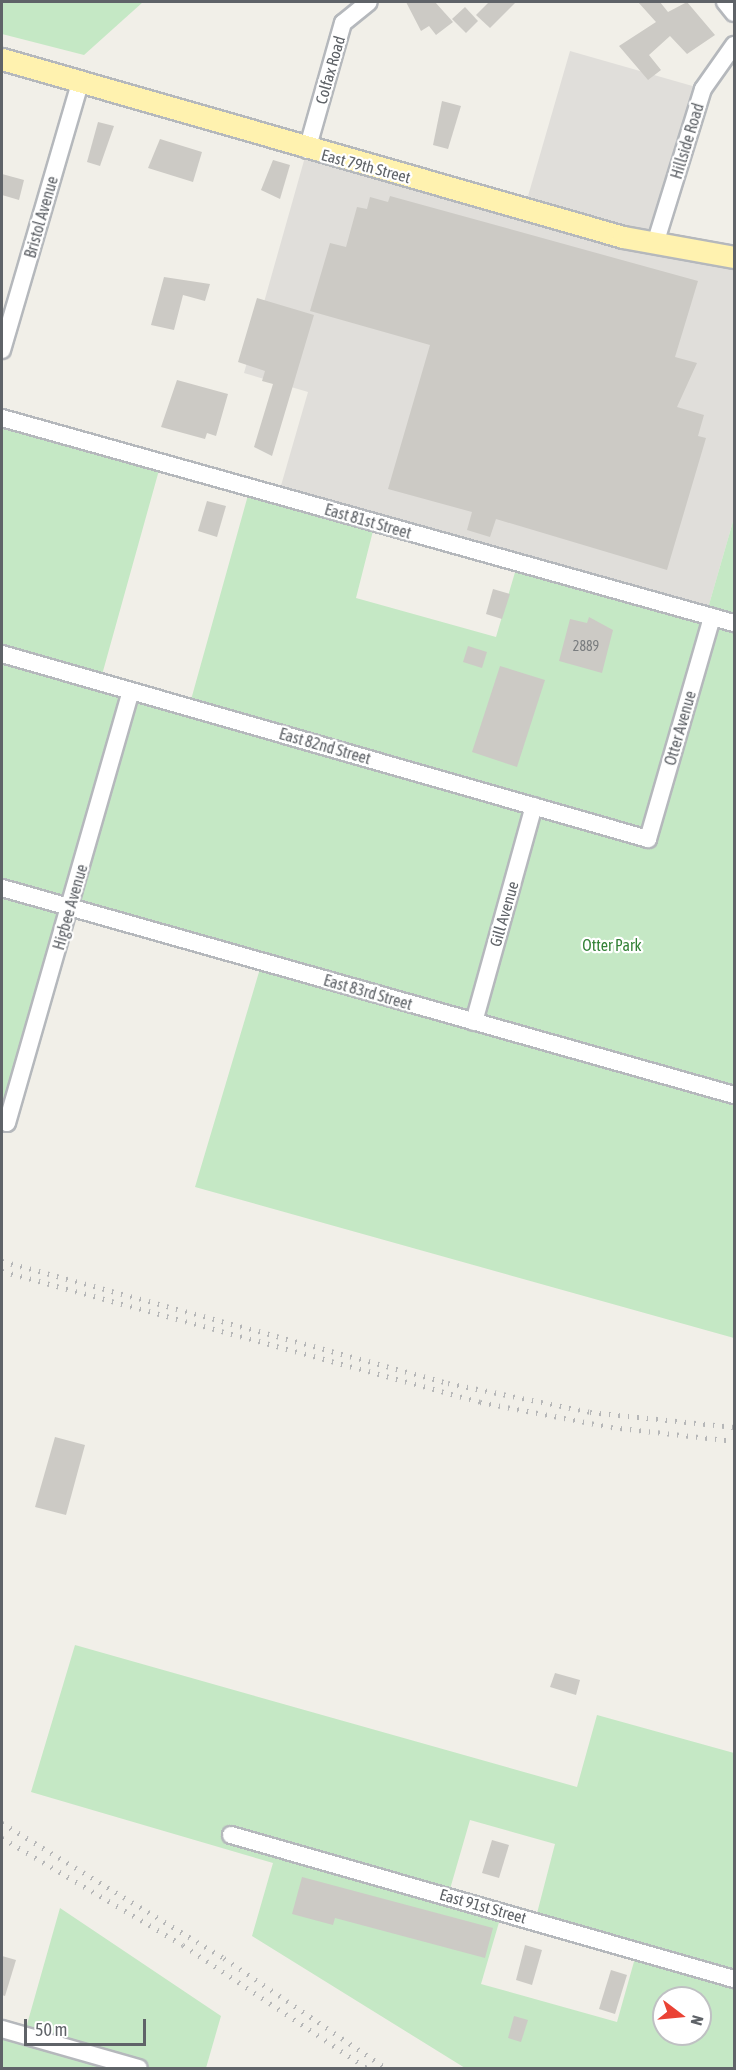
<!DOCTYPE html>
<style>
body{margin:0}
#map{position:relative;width:736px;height:2070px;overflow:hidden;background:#f1efe8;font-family:"Asap Condensed",sans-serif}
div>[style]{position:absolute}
.industrial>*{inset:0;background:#e0deda}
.green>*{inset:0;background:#c5e8c5}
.building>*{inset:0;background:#cccac5}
.roads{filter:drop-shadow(2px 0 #b5b8bc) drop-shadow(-2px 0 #b5b8bc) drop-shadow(0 2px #b5b8bc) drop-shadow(0 -2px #b5b8bc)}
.minor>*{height:16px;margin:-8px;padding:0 8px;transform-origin:8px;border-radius:8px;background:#fff}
.major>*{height:21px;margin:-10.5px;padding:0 10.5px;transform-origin:10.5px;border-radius:10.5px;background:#fff2af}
.rail>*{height:4.5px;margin-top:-2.25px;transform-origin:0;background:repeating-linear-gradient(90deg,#b6b7b8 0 1.5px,transparent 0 9.5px)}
span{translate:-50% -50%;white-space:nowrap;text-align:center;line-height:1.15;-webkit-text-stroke:4.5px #fff;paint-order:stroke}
.number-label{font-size:14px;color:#7a7d7f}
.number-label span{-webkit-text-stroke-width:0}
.street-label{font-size:16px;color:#5f6368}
.park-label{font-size:16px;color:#348238}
.frame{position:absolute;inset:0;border:3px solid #5f6368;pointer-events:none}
.north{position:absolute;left:652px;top:1986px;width:60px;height:60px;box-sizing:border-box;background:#fff;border:2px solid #bfc1c3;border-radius:50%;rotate:106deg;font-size:16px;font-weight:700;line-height:24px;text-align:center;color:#5f6368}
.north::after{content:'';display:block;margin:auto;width:21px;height:27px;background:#ea4335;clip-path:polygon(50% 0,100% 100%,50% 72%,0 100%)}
.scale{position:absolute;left:24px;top:2019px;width:122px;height:27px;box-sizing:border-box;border:3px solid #5f6368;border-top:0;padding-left:8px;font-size:18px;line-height:21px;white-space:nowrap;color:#5f6368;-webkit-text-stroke:4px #fff;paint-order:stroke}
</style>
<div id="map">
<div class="industrial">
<div style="clip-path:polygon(570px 51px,703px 89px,655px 244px,734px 257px,734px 518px,706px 615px,278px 496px,308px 392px,244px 373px,307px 150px,524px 210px)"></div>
</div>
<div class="green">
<div style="clip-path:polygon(2px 2px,143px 2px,84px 55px,2px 34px)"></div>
<div style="clip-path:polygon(2px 418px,161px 463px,100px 682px,189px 707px,250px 488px,375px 523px,356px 598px,496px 637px,518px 562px,706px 615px,734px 518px,734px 1338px,195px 1187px,262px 962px,70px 908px,2px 1132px)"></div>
<div style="clip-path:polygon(evenodd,75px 1645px,577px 1787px,597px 1715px,734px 1753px,734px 2068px,465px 2068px,252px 1936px,273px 1863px,31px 1792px,75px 1645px,470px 1820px,555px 1844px,535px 1921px,637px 1951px,617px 2022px,481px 1984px,502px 1912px,448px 1896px,470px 1820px,75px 1645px,664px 1998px,700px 1998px,700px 2034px,664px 2034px,664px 1998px)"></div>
<div style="clip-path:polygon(60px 1908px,221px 2016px,206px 2068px,2px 2068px,2px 2029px,24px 2035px)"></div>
</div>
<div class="building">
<div style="clip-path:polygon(406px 2px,435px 2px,453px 22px,436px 35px,429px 26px,421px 31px)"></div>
<div style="clip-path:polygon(489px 2px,516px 2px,490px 28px,476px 15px)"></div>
<div style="clip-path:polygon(638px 2px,660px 2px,668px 12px,687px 2px,715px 35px,687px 54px,670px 36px,649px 55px,661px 70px,648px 80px,619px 46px,656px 22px)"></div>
<div style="clip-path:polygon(465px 7px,478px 21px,466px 33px,452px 19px)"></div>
<div style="clip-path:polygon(442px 101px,461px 106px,448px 149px,433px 145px)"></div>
<div style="clip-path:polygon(98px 122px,114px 126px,100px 166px,87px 162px)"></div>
<div style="clip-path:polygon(160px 139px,202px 152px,193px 182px,148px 168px)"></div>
<div style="clip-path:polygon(273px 160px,290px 165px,280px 199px,261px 190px)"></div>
<div style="clip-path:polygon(2px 174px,24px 180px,19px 200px,2px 195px)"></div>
<div style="clip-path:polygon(390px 196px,698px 281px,675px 357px,697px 363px,677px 407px,704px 415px,698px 436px,706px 438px,667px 570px,496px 519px,490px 537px,467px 530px,472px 512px,388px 489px,430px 345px,310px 311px,330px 243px,346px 247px,357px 207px,367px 209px,370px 197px,388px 202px)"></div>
<div style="clip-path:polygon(164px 277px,210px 284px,205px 301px,183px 295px,174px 330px,151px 325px)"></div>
<div style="clip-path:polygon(257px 298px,314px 315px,272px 456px,254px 447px,273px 384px,262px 381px,265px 371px,238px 362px)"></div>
<div style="clip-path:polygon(177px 380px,228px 394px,216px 436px,207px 433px,205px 439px,161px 427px)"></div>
<div style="clip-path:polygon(207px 501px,226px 506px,217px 537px,198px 531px)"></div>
<div style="clip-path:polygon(493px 589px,510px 594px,502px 619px,486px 614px)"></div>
<div style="clip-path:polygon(589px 617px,613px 630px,602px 673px,559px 661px,570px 619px,587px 623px)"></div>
<div style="clip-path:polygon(468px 646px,487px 652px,482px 668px,463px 662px)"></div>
<div style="clip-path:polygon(500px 666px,545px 680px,517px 767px,472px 752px)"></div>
<div style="clip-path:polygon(55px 1437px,85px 1445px,66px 1515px,35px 1507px)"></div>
<div style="clip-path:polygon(555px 1673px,580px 1680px,576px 1695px,550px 1687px)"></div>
<div style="clip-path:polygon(492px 1840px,509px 1845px,499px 1878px,482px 1873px)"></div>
<div style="clip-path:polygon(302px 1877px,493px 1928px,485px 1958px,335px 1918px,333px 1925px,292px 1914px)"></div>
<div style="clip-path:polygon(525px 1945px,542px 1950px,532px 1985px,516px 1980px)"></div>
<div style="clip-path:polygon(2px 1956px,16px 1960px,5px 1996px,2px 1995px)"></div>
<div style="clip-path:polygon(611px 1970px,627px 1975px,615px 2014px,599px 2009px)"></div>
<div style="clip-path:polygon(514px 2016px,528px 2020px,521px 2042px,508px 2038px)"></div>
</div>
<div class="roads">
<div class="minor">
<div style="left:725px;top:2px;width:14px;rotate:51deg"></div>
<div style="left:307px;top:150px;width:132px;rotate:-74.2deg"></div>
<div style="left:343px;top:23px;width:33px;rotate:-39deg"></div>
<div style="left:655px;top:244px;width:162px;rotate:-72.8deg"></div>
<div style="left:703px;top:89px;width:54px;rotate:-54.8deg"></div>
<div style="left:2px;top:350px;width:278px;rotate:-73.7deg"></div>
<div style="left:2px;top:418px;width:760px;rotate:15.65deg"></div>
<div style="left:2px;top:654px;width:672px;rotate:15.98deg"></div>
<div style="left:648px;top:839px;width:231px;rotate:-73.9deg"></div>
<div style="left:2px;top:888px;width:761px;rotate:15.79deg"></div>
<div style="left:474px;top:1022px;width:224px;rotate:-74.5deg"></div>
<div style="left:2px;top:1121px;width:5px;rotate:22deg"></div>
<div style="left:7px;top:1123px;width:449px;rotate:-74deg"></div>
<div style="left:231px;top:1835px;width:523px;rotate:15.98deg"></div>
<div style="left:2px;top:2029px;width:142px;rotate:15.9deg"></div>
</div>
<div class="major">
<div style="left:2px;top:59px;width:646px;rotate:15.99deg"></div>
<div style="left:623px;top:237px;width:113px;rotate:10.2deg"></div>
</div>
</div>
<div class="rail">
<div style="left:2px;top:1261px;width:462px;rotate:15.3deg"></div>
<div style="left:448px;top:1383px;width:145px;rotate:11.5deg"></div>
<div style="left:590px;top:1412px;width:145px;rotate:5.9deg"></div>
<div style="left:2px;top:1271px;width:496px;rotate:15.3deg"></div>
<div style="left:480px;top:1402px;width:133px;rotate:10.8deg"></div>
<div style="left:611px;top:1427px;width:124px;rotate:6.5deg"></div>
<div style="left:2px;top:1823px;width:260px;rotate:31.3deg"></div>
<div style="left:224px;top:1958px;width:196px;rotate:34.2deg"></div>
<div style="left:2px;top:1838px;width:210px;rotate:30.6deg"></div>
<div style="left:183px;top:1945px;width:221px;rotate:33.8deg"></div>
</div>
<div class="number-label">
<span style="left:586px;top:646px">2889</span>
</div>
<div class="street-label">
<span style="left:330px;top:70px;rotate:-74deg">Colfax Road</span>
<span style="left:687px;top:141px;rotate:-73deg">Hillside Road</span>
<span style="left:366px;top:166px;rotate:15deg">East 79th Street</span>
<span style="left:41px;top:217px;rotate:-74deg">Bristol Avenue</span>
<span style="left:368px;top:521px;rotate:16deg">East 81st Street</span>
<span style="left:680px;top:728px;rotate:-74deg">Otter Avenue</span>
<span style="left:325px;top:746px;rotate:16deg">East 82nd Street</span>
<span style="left:70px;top:907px;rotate:-74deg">Higbee Avenue</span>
<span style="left:504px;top:914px;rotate:-74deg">Gill Avenue</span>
<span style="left:368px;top:992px;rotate:16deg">East 83rd Street</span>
<span style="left:483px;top:1906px;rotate:16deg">East 91st Street</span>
</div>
<div class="park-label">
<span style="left:612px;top:945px">Otter Park</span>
</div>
<div class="frame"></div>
<div class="north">N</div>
<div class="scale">50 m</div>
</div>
